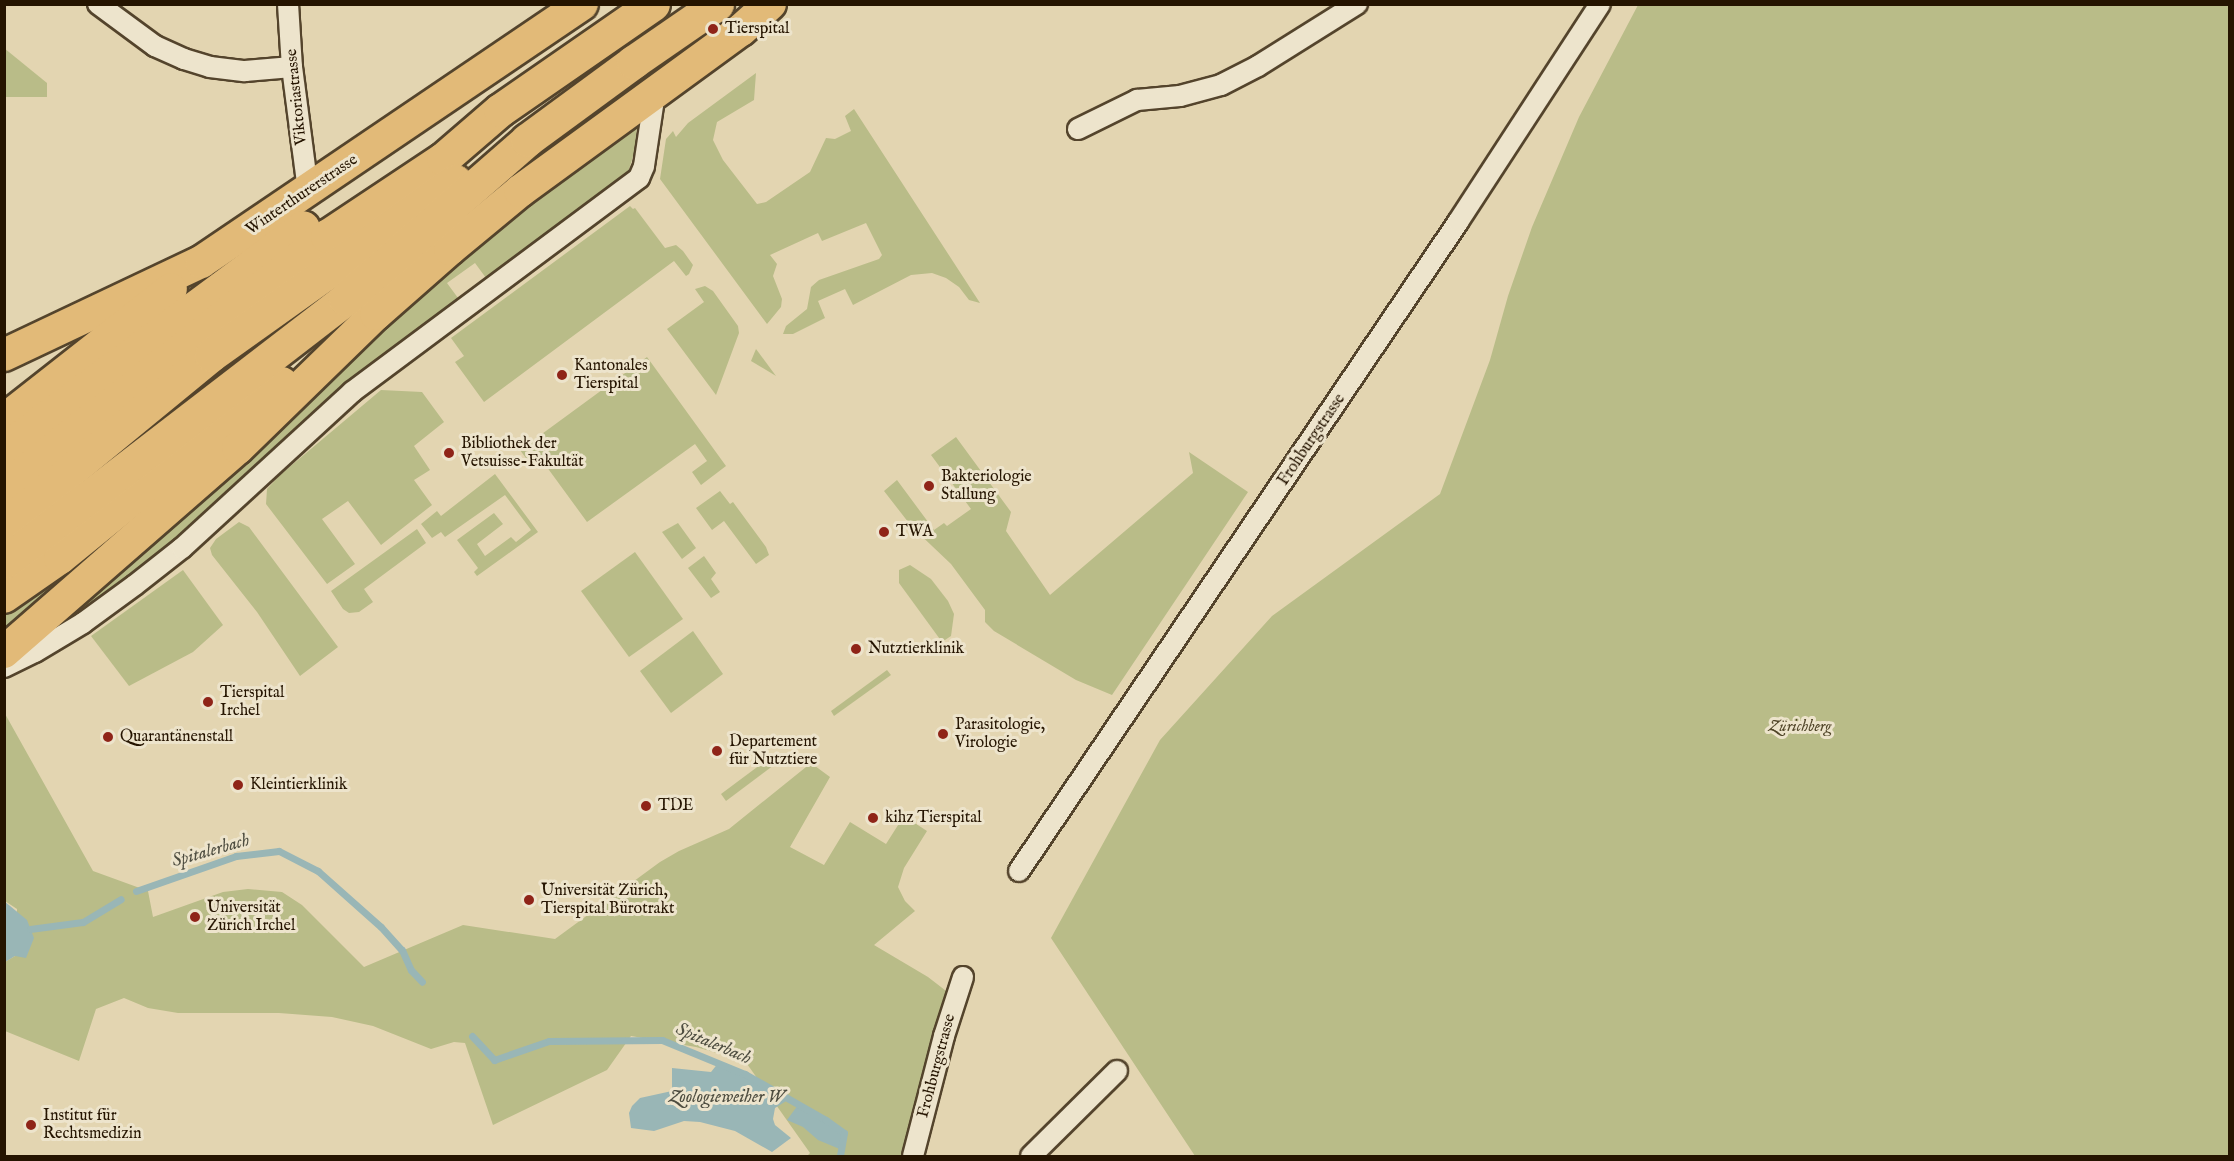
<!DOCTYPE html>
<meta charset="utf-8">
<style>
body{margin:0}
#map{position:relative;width:2234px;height:1161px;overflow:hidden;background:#e3d5b1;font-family:"IM FELL English",serif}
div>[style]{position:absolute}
.green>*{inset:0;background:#b9bc88}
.water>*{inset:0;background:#99b6b6}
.stream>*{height:7px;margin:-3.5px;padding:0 3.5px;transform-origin:3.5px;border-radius:3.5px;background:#99b6b6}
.roads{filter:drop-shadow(2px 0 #54442c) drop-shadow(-2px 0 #54442c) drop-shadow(0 2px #54442c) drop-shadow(0 -2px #54442c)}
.minor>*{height:20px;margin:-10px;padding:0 10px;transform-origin:10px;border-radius:10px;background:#ede4cc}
.primary>*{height:32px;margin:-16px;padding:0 16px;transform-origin:16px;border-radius:16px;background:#e2ba78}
.motorway>*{height:33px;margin:-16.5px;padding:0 16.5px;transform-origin:16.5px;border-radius:16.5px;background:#e2ba78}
.dots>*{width:16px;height:16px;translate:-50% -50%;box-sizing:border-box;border:3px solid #ede4cc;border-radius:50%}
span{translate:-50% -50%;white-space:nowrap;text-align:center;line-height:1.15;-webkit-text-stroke:6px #ede4cc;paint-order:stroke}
.poi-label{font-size:16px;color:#251400}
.left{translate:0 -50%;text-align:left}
.street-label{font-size:16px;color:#251400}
.park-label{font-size:16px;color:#514629;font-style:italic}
.water-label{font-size:18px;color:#4e4d40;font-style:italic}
.frame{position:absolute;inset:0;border:6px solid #251400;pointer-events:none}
</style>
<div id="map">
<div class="green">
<div style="clip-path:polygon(1638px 5px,2229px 5px,2229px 1156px,1195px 1156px,1051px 938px,1160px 740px,1272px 616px,1440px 494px,1490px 360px,1508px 296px,1532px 227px,1579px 117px)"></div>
<div style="clip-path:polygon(4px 48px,47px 83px,47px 97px,5px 97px)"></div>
<div style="clip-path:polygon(756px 73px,754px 100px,717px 122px,713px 140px,723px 160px,757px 204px,766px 202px,810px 172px,826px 138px,835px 139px,851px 131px,845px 116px,854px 109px,980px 303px,969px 300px,959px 287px,946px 278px,932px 273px,911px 275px,853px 305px,845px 289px,818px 301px,825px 318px,793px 334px,783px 334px,786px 326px,807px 309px,811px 287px,819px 280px,879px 259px,882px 255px,866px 223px,822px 241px,818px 233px,770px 255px,777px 264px,773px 276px,782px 299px,781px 307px,767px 324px,660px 179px,666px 139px,673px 131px,676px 137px,688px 123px)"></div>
<div style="clip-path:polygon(638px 120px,634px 153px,627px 176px,495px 277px,486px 278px,475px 263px,447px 283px,458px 298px,454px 308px,170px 547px,61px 628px,58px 621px,480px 239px)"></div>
<div style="clip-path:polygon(630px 206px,633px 209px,635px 208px,665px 248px,676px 245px,683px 251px,693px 265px,689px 274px,686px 276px,674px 261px,484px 402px,455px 362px,464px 356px,451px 338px)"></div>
<div style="clip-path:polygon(705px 286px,713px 291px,738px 326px,739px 333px,716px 395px,667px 329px,704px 302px,695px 289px)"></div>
<div style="clip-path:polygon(756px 349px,776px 376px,751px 361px)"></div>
<div style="clip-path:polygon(647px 357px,726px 466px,701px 485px,692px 472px,707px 461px,695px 444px,587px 522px,541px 459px,531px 465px,520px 450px)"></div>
<div style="clip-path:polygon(381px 390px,422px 392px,444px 422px,414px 446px,430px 470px,414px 480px,432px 505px,381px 545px,348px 501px,322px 519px,355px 564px,327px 584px,266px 504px,267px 489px,280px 475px)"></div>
<div style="clip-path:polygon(956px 437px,1011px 512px,1006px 531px,1050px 595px,1193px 473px,1189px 452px,1248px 492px,1112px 695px,1076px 680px,994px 631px,985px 622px,985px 610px,951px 564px,912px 527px,884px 491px,897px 480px,934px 530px,944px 523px,947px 526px,971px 509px,931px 455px)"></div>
<div style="clip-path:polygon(224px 438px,5px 638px,5px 609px)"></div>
<div style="clip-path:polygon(495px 474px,538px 532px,477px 576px,474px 572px,478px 568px,457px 540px,494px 513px,503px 524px,477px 544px,485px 556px,511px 537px,516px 542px,531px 530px,505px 495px,445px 537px,441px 532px,432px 538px,421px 524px,437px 511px,441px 516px)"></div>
<div style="clip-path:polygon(720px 491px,730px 504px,733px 502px,766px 547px,769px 555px,756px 564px,724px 521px,712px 530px,696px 508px)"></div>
<div style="clip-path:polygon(239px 522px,249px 527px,338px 647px,300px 676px,257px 612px,212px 555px,210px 548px,216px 539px)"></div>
<div style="clip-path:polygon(678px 523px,696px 548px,682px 559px,662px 532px)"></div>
<div style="clip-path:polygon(417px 529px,426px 543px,364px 589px,373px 602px,359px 612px,349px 613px,343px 609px,331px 591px)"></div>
<div style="clip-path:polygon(635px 552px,683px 619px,629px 657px,581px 591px)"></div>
<div style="clip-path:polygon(704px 556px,716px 573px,711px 579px,720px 592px,711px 598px,688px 568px)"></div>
<div style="clip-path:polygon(910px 565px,931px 579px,948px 601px,954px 614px,951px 636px,942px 642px,899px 583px,899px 570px)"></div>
<div style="clip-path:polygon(183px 570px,223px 625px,193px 652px,129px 686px,91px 636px)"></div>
<div style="clip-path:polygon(693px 631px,723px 674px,671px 713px,640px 671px)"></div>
<div style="clip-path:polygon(887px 670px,891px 675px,834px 716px,831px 711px)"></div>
<div style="clip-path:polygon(4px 712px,93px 871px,148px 891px,153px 917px,223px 892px,248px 889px,282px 892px,302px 905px,364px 967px,463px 925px,555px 939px,660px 862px,679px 851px,729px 829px,811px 763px,830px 777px,790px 847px,824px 865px,850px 822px,886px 844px,900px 822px,903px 823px,907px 818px,927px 831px,904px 868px,898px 887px,905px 901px,915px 911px,874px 945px,928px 977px,950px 994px,905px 1156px,807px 1156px,810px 1153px,745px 1061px,696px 1047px,631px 1036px,607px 1070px,493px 1125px,465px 1043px,454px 1042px,431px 1049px,373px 1026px,332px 1017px,279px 1013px,178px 1013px,148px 1008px,124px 998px,96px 1009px,79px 1061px,5px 1031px,5px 962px,15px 956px,17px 909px,5px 901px)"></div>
<div style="clip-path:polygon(776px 753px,782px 759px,726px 801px,721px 794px)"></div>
</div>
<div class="water">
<div style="clip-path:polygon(4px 901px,27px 920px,34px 938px,26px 958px,15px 956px,5px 962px)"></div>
<div style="clip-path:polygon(719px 1062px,791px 1098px,775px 1108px,773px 1119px,775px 1125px,791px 1138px,772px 1152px,735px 1131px,700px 1122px,684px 1121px,654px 1131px,631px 1128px,629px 1113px,632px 1106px,640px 1098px,672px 1091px,672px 1068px,711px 1072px)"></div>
<div style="clip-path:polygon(798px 1105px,844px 1133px,842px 1150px,818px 1140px,803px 1127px,787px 1120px)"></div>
</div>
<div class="stream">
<div style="left:136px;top:891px;width:106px;rotate:-19.3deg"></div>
<div style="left:236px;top:856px;width:43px;rotate:-6.6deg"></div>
<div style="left:279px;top:851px;width:44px;rotate:27.1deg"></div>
<div style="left:318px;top:871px;width:84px;rotate:41.6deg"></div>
<div style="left:381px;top:927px;width:31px;rotate:48deg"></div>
<div style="left:402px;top:950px;width:22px;rotate:66deg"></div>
<div style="left:411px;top:970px;width:16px;rotate:47deg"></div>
<div style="left:30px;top:929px;width:53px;rotate:-7.5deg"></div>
<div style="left:83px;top:922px;width:44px;rotate:-31.2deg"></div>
<div style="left:472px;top:1036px;width:33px;rotate:47deg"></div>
<div style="left:494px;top:1060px;width:58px;rotate:-19.1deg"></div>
<div style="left:549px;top:1041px;width:113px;rotate:-0.5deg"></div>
<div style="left:662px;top:1040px;width:90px;rotate:22.3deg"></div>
<div style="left:745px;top:1074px;width:93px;rotate:29.6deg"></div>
<div style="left:826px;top:1120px;width:22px;rotate:36deg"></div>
<div style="left:844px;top:1133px;width:23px;rotate:100deg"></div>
</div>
<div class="roads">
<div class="minor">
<div style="left:98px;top:4px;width:71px;rotate:36.4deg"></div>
<div style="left:155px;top:46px;width:32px;rotate:24deg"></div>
<div style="left:184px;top:59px;width:27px;rotate:17deg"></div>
<div style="left:210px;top:67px;width:35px;rotate:7deg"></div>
<div style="left:245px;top:71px;width:47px;rotate:-4.9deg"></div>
<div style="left:288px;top:4px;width:63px;rotate:86.4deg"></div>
<div style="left:292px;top:67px;width:124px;rotate:82.6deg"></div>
<div style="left:1078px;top:129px;width:66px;rotate:-26.2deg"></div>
<div style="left:1137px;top:100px;width:43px;rotate:-5.3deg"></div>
<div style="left:1180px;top:96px;width:42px;rotate:-15deg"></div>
<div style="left:1221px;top:85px;width:42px;rotate:-27.2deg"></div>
<div style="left:1258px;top:66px;width:117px;rotate:-32.1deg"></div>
<div style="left:4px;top:667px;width:34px;rotate:-26deg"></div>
<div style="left:35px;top:652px;width:56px;rotate:-31.1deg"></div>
<div style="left:83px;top:623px;width:64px;rotate:-36.2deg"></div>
<div style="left:135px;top:585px;width:60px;rotate:-38.2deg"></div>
<div style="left:182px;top:548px;width:231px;rotate:-42.5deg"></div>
<div style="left:352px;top:392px;width:358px;rotate:-36.7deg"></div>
<div style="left:639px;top:178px;width:13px;rotate:-67deg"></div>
<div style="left:644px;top:166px;width:75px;rotate:-81.5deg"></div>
<div style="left:1019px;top:871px;width:784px;rotate:-55.92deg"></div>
<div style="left:1458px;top:222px;width:260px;rotate:-56.9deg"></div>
<div style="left:913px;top:1156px;width:124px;rotate:-75.5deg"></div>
<div style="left:944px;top:1036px;width:62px;rotate:-72.1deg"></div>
<div style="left:1031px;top:1156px;width:121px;rotate:-44.7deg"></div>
</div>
<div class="primary">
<div style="left:4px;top:355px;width:218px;rotate:-25.3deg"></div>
<div style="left:201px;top:262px;width:460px;rotate:-34.1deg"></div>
<div style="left:4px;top:420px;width:212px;rotate:-38.1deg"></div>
<div style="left:4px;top:597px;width:68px;rotate:-34.9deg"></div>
<div style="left:60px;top:558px;width:213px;rotate:-39.1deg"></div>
<div style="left:225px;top:424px;width:70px;rotate:-35.7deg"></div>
<div style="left:4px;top:652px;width:310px;rotate:-41.1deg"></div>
<div style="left:238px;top:448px;width:192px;rotate:-44.2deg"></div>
<div style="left:376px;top:314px;width:98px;rotate:-41.3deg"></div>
<div style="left:450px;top:249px;width:91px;rotate:-39.6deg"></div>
<div style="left:520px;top:191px;width:273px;rotate:-36.1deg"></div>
<div style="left:741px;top:30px;width:39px;rotate:-42deg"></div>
</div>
<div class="motorway">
<div style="left:4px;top:449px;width:372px;rotate:-36.6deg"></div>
<div style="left:4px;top:487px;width:409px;rotate:-37.9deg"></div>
<div style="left:327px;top:236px;width:139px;rotate:-33.6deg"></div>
<div style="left:443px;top:159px;width:75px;rotate:-40.7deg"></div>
<div style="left:500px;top:110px;width:186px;rotate:-34.7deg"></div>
<div style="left:4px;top:525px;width:268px;rotate:-39.4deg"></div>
<div style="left:211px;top:355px;width:300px;rotate:-35.5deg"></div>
<div style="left:4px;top:562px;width:431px;rotate:-37.6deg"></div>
<div style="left:345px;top:299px;width:242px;rotate:-41.1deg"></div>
<div style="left:527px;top:140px;width:132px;rotate:-36.3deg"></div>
<div style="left:633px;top:62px;width:102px;rotate:-34.6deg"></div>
</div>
</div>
<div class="dots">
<div style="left:713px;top:29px;background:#8f2418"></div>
<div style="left:562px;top:375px;background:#8f2418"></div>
<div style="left:449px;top:453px;background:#8f2418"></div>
<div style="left:929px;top:486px;background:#8f2418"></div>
<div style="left:884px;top:532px;background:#8f2418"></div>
<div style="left:856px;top:649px;background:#8f2418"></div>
<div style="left:208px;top:702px;background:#8f2418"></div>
<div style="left:943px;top:734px;background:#8f2418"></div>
<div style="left:108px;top:737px;background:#8f2418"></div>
<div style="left:717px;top:751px;background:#8f2418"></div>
<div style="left:238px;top:785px;background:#8f2418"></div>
<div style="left:646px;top:806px;background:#8f2418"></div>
<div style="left:873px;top:818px;background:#8f2418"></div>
<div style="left:529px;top:900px;background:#8f2418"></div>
<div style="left:195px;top:917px;background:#8f2418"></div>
<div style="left:31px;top:1125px;background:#8f2418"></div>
</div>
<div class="poi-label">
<span class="left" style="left:725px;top:29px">Tierspital</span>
<span class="left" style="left:574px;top:375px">Kantonales<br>Tierspital</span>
<span class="left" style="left:461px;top:453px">Bibliothek der<br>Vetsuisse-Fakultät</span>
<span class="left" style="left:941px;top:486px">Bakteriologie<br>Stallung</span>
<span class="left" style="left:896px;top:532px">TWA</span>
<span class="left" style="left:868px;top:649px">Nutztierklinik</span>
<span class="left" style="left:220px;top:702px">Tierspital<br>Irchel</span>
<span class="left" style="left:955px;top:734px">Parasitologie,<br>Virologie</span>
<span class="left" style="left:120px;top:737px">Quarantänenstall</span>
<span class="left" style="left:729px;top:751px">Departement<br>für Nutztiere</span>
<span class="left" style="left:250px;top:785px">Kleintierklinik</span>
<span class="left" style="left:658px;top:806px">TDE</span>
<span class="left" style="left:885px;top:818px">kihz Tierspital</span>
<span class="left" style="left:541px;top:900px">Universität Zürich,<br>Tierspital Bürotrakt</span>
<span class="left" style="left:207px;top:917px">Universität<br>Zürich Irchel</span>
<span class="left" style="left:43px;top:1125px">Institut für<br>Rechtsmedizin</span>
</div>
<div class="street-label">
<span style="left:297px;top:97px;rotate:-96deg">Viktoriastrasse</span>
<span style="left:302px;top:195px;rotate:-34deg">Winterthurerstrasse</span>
<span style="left:1312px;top:440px;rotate:-56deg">Frohburgstrasse</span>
<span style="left:937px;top:1066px;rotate:-75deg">Frohburgstrasse</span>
</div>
<div class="park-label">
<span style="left:1800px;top:727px">Zürichberg</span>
</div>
<div class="water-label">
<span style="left:211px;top:852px;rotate:-16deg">Spitalerbach</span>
<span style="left:713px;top:1045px;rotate:23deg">Spitalerbach</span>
<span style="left:727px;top:1098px">Zoologieweiher W</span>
</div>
<div class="frame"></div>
</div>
